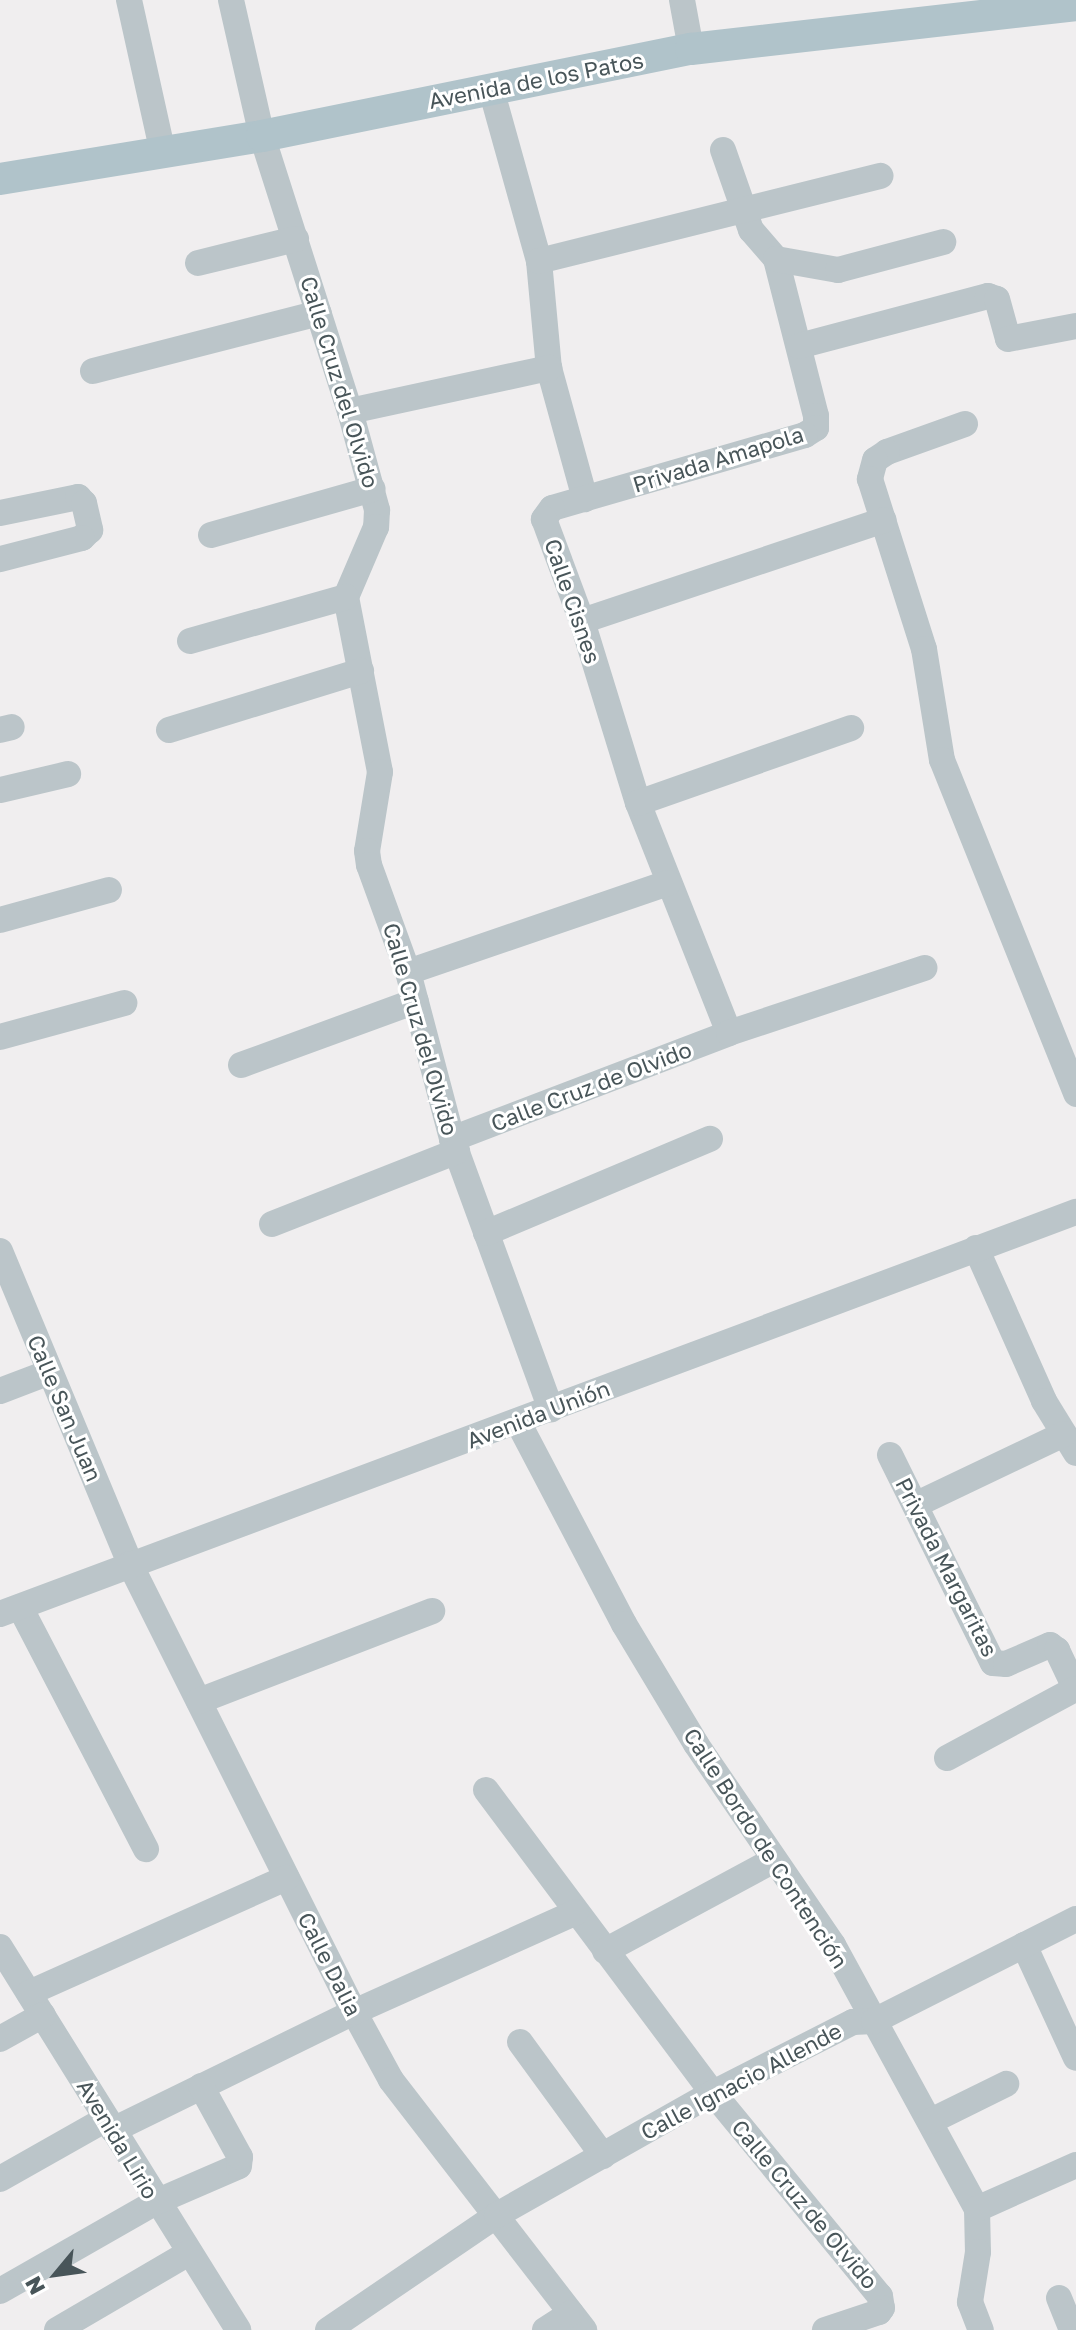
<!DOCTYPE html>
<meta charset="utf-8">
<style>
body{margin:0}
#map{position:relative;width:1076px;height:2330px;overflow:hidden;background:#f0eeef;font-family:"Golos Text",sans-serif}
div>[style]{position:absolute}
.minor>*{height:26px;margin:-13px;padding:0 13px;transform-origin:13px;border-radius:13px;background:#bbc5c9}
.major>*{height:32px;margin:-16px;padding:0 16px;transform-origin:16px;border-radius:16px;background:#b0c3ca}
span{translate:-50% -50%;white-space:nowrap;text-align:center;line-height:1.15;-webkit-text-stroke:6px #fff;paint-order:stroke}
.street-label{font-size:22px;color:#485559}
.north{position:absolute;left:16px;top:2234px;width:80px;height:80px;-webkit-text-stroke:6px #fff;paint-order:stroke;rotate:241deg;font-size:22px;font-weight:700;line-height:32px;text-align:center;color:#485559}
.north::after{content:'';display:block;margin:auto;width:28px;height:36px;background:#485559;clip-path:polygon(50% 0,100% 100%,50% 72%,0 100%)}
</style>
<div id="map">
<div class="minor">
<div style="left:129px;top:0;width:157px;rotate:77.5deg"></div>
<div style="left:231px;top:0;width:139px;rotate:77.2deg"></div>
<div style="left:262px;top:136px;width:289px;rotate:72.3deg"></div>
<div style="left:350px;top:411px;width:103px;rotate:74.7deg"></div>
<div style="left:377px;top:510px;width:17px;rotate:93deg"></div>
<div style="left:376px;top:527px;width:76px;rotate:113.2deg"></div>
<div style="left:346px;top:597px;width:178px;rotate:79deg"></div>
<div style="left:380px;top:772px;width:80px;rotate:99.3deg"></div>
<div style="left:367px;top:851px;width:14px;rotate:82deg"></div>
<div style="left:369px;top:865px;width:114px;rotate:70deg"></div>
<div style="left:408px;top:972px;width:173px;rotate:75.2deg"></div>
<div style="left:452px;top:1139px;width:288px;rotate:69.9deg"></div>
<div style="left:682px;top:0;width:50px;rotate:79.6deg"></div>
<div style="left:491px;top:89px;width:179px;rotate:74.4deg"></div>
<div style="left:539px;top:261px;width:107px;rotate:84.7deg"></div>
<div style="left:549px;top:368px;width:136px;rotate:74.6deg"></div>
<div style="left:723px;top:150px;width:85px;rotate:70.7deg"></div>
<div style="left:751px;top:230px;width:38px;rotate:49deg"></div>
<div style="left:776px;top:259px;width:162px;rotate:75.7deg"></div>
<div style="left:816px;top:416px;width:12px;rotate:90deg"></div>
<div style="left:816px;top:428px;width:13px;rotate:148deg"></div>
<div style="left:805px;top:435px;width:263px;rotate:163.9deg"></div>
<div style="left:552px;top:508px;width:14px;rotate:126deg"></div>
<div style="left:544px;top:519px;width:109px;rotate:69.6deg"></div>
<div style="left:582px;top:621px;width:190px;rotate:72.9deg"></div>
<div style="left:638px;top:803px;width:247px;rotate:68.4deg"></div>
<div style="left:776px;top:259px;width:63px;rotate:10.1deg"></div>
<div style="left:838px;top:270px;width:109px;rotate:-14.9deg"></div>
<div style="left:539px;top:261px;width:352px;rotate:-14deg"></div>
<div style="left:198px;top:263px;width:101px;rotate:-13.8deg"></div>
<div style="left:799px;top:346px;width:196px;rotate:-14.8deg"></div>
<div style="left:988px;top:296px;width:9px;rotate:18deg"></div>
<div style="left:997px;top:299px;width:41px;rotate:74.6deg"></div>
<div style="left:1008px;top:339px;width:69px;rotate:-10.8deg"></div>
<div style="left:93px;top:371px;width:233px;rotate:-14.4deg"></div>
<div style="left:350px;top:411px;width:204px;rotate:-12.2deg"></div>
<div style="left:965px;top:424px;width:83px;rotate:160.3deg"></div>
<div style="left:887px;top:452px;width:14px;rotate:146deg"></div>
<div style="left:875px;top:460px;width:20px;rotate:105deg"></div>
<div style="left:870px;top:479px;width:178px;rotate:72.4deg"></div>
<div style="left:924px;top:649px;width:112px;rotate:80.8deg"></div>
<div style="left:942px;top:760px;width:360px;rotate:68.1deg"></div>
<div style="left:0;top:513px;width:80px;rotate:-11.6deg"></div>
<div style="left:78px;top:497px;width:8px;rotate:45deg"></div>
<div style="left:84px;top:503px;width:28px;rotate:77deg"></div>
<div style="left:90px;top:530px;width:11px;rotate:135deg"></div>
<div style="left:82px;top:538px;width:85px;rotate:165.6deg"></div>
<div style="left:211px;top:535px;width:168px;rotate:-15.9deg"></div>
<div style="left:582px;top:621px;width:318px;rotate:-18.5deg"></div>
<div style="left:190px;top:641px;width:162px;rotate:-15.8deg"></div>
<div style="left:0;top:730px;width:12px;rotate:-14deg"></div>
<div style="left:169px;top:730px;width:201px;rotate:-17.1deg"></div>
<div style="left:0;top:790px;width:70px;rotate:-13.2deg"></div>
<div style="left:638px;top:803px;width:226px;rotate:-19.4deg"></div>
<div style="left:0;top:920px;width:113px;rotate:-15.4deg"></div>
<div style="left:408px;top:972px;width:275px;rotate:-18.9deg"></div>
<div style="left:0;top:1037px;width:129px;rotate:-15.3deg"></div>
<div style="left:241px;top:1065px;width:186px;rotate:-20.1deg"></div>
<div style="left:452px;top:1139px;width:297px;rotate:-20.9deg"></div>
<div style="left:729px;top:1033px;width:206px;rotate:-18.4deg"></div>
<div style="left:272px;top:1224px;width:199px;rotate:-21.5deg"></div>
<div style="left:486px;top:1233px;width:243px;rotate:-22.8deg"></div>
<div style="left:976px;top:1248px;width:167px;rotate:66deg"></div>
<div style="left:1044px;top:1401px;width:61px;rotate:58.4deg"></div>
<div style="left:0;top:1251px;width:339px;rotate:67.4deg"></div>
<div style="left:130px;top:1564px;width:501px;rotate:63.43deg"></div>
<div style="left:354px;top:2012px;width:77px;rotate:61.4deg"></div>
<div style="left:391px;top:2080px;width:316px;rotate:52.3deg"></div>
<div style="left:0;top:1391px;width:53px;rotate:-20.8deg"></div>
<div style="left:518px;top:1422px;width:228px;rotate:62.3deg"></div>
<div style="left:624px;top:1624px;width:140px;rotate:59deg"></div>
<div style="left:696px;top:1744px;width:243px;rotate:55.7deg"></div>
<div style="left:833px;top:1945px;width:301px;rotate:61.4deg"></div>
<div style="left:977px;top:2209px;width:43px;rotate:88.7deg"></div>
<div style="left:978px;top:2252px;width:51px;rotate:99.1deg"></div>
<div style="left:970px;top:2302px;width:30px;rotate:69deg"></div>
<div style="left:890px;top:1455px;width:232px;rotate:63.7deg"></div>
<div style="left:993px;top:1663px;width:13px;rotate:4deg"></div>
<div style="left:1006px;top:1664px;width:48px;rotate:-23.4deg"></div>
<div style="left:1050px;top:1645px;width:9px;rotate:36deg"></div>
<div style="left:1057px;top:1650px;width:44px;rotate:64.6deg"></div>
<div style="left:915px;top:1505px;width:165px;rotate:-25.5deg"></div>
<div style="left:20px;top:1607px;width:273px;rotate:62.5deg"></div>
<div style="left:0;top:1614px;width:1149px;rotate:-20.49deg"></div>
<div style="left:199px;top:1701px;width:250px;rotate:-21.1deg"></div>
<div style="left:947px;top:1758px;width:145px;rotate:-28.3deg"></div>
<div style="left:486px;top:1790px;width:379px;rotate:53.2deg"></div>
<div style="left:713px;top:2093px;width:263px;rotate:50.6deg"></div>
<div style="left:880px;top:2296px;width:12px;rotate:81deg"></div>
<div style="left:882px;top:2308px;width:5px;rotate:127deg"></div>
<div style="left:879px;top:2312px;width:57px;rotate:161.6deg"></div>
<div style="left:1024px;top:1945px;width:124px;rotate:65.3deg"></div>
<div style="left:0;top:1947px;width:451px;rotate:58.1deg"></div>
<div style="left:605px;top:1951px;width:192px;rotate:-28.3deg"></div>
<div style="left:29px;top:1993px;width:282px;rotate:-24.1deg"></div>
<div style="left:0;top:2039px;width:49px;rotate:-29.2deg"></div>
<div style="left:520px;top:2042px;width:141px;rotate:53.9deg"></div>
<div style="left:931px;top:2121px;width:84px;rotate:-26.3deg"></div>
<div style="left:113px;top:2130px;width:268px;rotate:-26.1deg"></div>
<div style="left:354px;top:2012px;width:243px;rotate:-24.2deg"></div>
<div style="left:0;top:2179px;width:122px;rotate:-29.5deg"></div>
<div style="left:977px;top:2209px;width:108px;rotate:-24deg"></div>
<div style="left:0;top:2291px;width:180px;rotate:-29.7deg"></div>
<div style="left:156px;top:2202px;width:90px;rotate:-23.4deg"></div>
<div style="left:239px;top:2166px;width:9px;rotate:-84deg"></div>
<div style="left:240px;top:2157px;width:81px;rotate:-118.8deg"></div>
<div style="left:1059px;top:2298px;width:35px;rotate:68deg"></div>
<div style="left:57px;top:2330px;width:153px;rotate:-30.3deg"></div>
<div style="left:328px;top:2330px;width:204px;rotate:-34.2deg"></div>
<div style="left:497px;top:2215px;width:248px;rotate:-29.5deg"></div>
<div style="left:713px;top:2093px;width:157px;rotate:-26.9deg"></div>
<div style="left:853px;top:2022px;width:21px;rotate:-3deg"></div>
<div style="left:874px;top:2021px;width:226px;rotate:-26.8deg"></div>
<div style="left:545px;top:2330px;width:31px;rotate:-33deg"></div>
</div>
<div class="major">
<div style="left:0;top:179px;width:266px;rotate:-9.3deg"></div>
<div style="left:262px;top:136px;width:438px;rotate:-11.5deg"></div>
<div style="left:691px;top:49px;width:388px;rotate:-6.5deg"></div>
</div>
<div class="street-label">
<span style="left:536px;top:80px;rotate:-11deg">Avenida de los Patos</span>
<span style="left:340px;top:382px;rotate:73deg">Calle Cruz del Olvido</span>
<span style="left:718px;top:459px;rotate:-17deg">Privada Amapola</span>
<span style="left:573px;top:601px;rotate:71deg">Calle Cisnes</span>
<span style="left:421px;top:1029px;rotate:74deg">Calle Cruz del Olvido</span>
<span style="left:591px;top:1086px;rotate:-21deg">Calle Cruz de Olvido</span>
<span style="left:65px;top:1408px;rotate:67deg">Calle San Juan</span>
<span style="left:538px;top:1414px;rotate:-21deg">Avenida Unión</span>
<span style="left:947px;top:1567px;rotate:63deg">Privada Margaritas</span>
<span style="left:766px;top:1848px;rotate:57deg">Calle Bordo de Contención</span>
<span style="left:330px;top:1964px;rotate:63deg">Calle Dalia</span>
<span style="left:741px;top:2081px;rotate:-28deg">Calle Ignacio Allende</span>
<span style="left:118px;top:2139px;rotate:59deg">Avenida Lirio</span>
<span style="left:805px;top:2204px;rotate:50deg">Calle Cruz de Olvido</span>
</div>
<div class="north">N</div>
</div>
